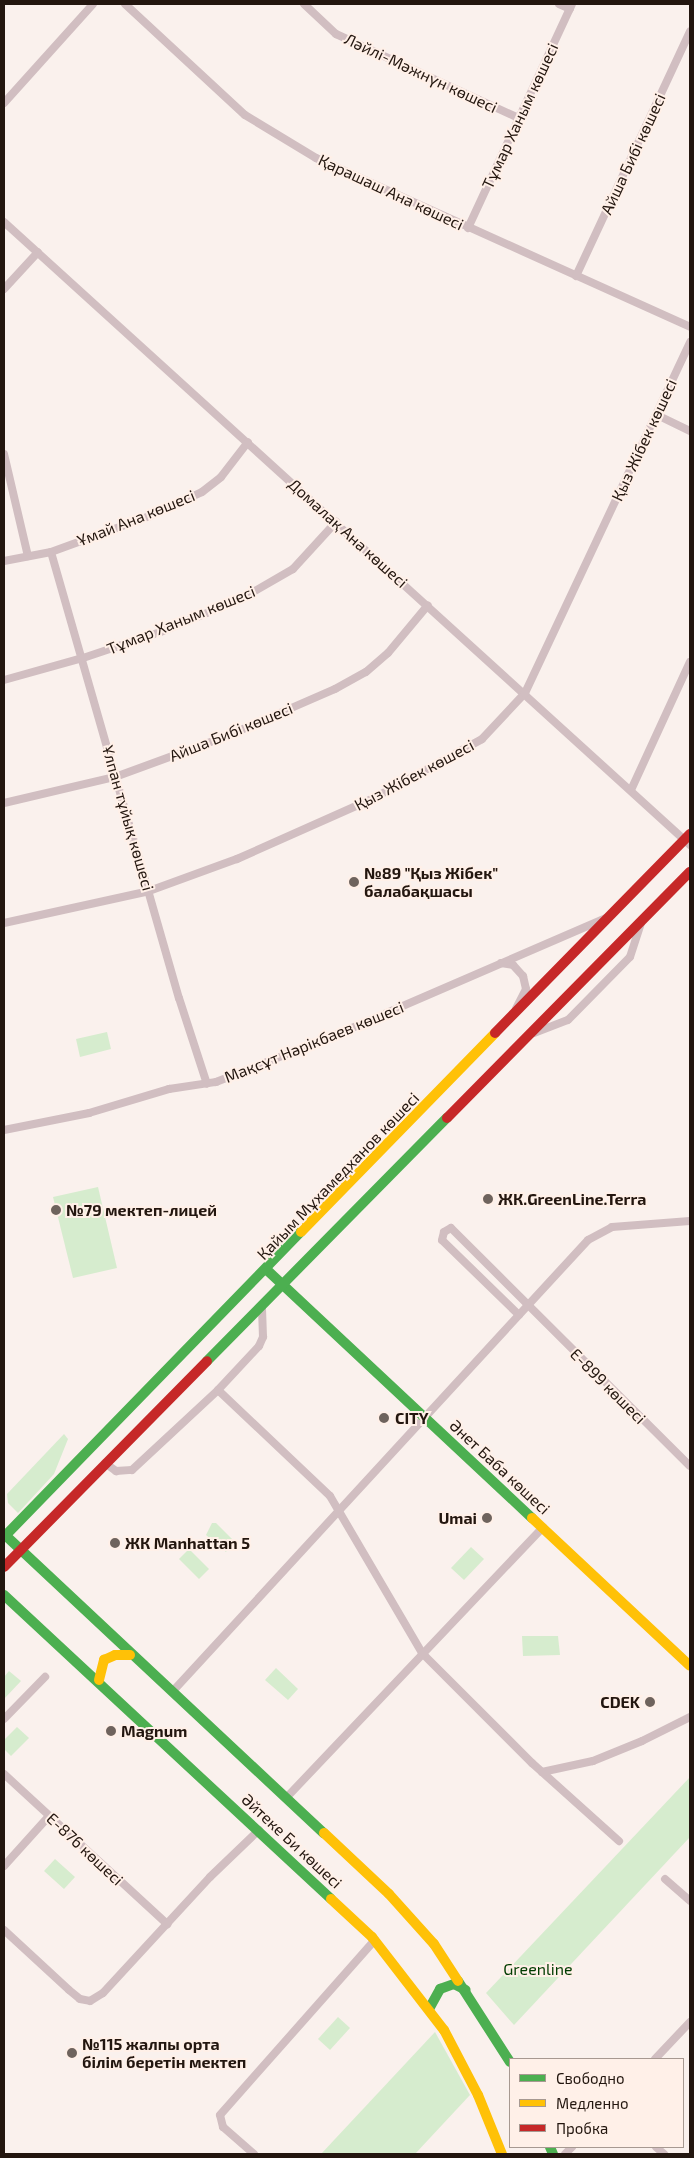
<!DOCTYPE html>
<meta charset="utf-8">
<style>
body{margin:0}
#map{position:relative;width:694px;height:2158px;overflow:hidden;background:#faf1ed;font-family:"Exo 2",sans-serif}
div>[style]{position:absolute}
.green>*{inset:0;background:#d6ecce}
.street>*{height:8px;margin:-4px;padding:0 4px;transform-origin:4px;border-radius:4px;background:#d1bec1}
.fast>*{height:10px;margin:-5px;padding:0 5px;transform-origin:5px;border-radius:5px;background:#4caf50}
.slow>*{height:10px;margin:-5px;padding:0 5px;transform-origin:5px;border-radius:5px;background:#ffc107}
.jam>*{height:10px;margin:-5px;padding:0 5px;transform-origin:5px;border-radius:5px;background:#c62828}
.dots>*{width:14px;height:14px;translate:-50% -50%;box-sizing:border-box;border:2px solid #fff0e8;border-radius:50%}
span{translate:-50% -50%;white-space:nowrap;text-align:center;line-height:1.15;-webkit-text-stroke:4px #fff0e8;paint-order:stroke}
.street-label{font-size:16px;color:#23160f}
.poi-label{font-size:16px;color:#23160f;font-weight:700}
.left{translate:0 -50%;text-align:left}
.right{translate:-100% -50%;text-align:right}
.park-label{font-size:16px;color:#003c00}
.frame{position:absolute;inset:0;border:5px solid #23160f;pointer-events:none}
.legend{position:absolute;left:509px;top:2058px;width:175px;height:90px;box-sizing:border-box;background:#fff0e8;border:1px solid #a79991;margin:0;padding:6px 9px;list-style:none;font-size:15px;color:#23160f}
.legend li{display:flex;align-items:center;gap:10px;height:25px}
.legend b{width:25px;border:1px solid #a79991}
</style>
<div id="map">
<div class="green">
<div style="clip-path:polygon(107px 1032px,111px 1049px,80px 1057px,76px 1039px)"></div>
<div style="clip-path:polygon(98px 1187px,117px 1268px,73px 1278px,53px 1197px)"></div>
<div style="clip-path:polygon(64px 1434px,68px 1439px,54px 1474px,18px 1513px,8px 1503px,7px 1494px)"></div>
<div style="clip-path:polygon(212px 1523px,216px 1523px,233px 1540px,226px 1552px,206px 1535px)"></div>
<div style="clip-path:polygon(471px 1547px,484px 1559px,464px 1580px,451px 1568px)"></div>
<div style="clip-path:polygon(189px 1549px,209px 1569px,199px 1579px,179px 1559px)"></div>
<div style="clip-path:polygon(522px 1636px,558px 1636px,560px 1655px,523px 1656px)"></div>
<div style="clip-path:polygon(276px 1668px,298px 1689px,288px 1700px,265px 1680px)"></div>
<div style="clip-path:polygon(9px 1671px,21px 1681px,4px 1699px,4px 1677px)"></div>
<div style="clip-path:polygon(17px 1727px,29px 1738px,11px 1756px,4px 1749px,4px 1740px)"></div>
<div style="clip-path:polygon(690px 1777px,690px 1837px,514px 2025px,486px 1993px)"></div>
<div style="clip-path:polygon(55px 1859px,75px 1877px,64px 1889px,44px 1871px)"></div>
<div style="clip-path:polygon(338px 2017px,350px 2028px,330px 2050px,318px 2039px)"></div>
<div style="clip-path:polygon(435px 2032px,470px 2095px,415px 2154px,321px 2154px)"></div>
</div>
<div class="street">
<div style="left:125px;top:4px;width:163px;rotate:42.8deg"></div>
<div style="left:245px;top:115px;width:83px;rotate:31.2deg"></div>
<div style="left:316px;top:158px;width:410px;rotate:24.3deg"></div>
<div style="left:304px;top:4px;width:44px;rotate:43.2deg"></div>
<div style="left:336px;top:34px;width:201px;rotate:24.7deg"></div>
<div style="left:559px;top:4px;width:12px;rotate:24deg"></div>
<div style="left:4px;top:103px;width:133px;rotate:-48deg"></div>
<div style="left:4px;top:222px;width:927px;rotate:42.24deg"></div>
<div style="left:468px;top:228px;width:247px;rotate:-65.1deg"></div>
<div style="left:576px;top:276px;width:270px;rotate:-65deg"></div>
<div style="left:4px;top:289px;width:50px;rotate:-47.4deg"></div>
<div style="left:657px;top:415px;width:37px;rotate:26deg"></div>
<div style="left:4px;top:454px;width:105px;rotate:76.8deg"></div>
<div style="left:51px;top:552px;width:464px;rotate:74deg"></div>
<div style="left:179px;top:998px;width:90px;rotate:72deg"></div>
<div style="left:4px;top:561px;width:48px;rotate:-10.8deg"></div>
<div style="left:51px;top:552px;width:105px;rotate:-20deg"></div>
<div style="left:150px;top:516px;width:57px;rotate:-24.8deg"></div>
<div style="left:202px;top:492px;width:24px;rotate:-38deg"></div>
<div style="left:221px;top:477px;width:44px;rotate:-52.4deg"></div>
<div style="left:4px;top:680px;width:82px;rotate:-15.6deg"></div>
<div style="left:83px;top:658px;width:84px;rotate:-18.6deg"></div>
<div style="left:163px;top:631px;width:84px;rotate:-22.3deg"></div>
<div style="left:241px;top:599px;width:60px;rotate:-30deg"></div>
<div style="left:293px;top:569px;width:64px;rotate:-47.5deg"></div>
<div style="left:631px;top:790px;width:141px;rotate:-65.3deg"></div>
<div style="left:4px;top:803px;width:114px;rotate:-13.2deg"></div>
<div style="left:115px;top:777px;width:119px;rotate:-20.1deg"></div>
<div style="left:227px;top:736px;width:118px;rotate:-23.5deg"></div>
<div style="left:335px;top:689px;width:35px;rotate:-29deg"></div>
<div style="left:366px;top:672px;width:29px;rotate:-41deg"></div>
<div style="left:388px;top:653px;width:62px;rotate:-50.2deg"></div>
<div style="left:4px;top:923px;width:148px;rotate:-12.4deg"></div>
<div style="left:149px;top:891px;width:94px;rotate:-20deg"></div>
<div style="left:237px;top:859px;width:150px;rotate:-24deg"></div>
<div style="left:374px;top:798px;width:123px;rotate:-28.6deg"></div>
<div style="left:482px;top:739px;width:63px;rotate:-46.9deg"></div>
<div style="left:525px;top:693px;width:388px;rotate:-64.8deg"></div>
<div style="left:501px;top:963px;width:12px;rotate:9deg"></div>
<div style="left:513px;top:965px;width:15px;rotate:48deg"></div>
<div style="left:523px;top:976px;width:13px;rotate:77deg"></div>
<div style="left:526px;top:989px;width:22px;rotate:117deg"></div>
<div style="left:534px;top:1033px;width:36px;rotate:-21deg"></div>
<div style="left:568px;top:1020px;width:88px;rotate:-45.5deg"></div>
<div style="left:630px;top:957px;width:36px;rotate:-72deg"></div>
<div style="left:4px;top:1130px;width:87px;rotate:-11.3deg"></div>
<div style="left:89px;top:1113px;width:84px;rotate:-16.7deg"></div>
<div style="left:169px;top:1089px;width:48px;rotate:-8.5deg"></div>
<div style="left:216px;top:1082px;width:131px;rotate:-21.5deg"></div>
<div style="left:338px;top:1034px;width:294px;rotate:-23.4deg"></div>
<div style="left:519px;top:1315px;width:107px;rotate:-135.8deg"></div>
<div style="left:442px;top:1240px;width:8px;rotate:-76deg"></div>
<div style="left:444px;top:1232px;width:8px;rotate:-30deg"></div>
<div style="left:451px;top:1228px;width:337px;rotate:44.9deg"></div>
<div style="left:218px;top:1390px;width:154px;rotate:43.4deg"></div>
<div style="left:330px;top:1496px;width:182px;rotate:59.6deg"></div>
<div style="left:422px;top:1653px;width:156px;rotate:45deg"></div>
<div style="left:532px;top:1763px;width:117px;rotate:41.9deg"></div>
<div style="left:105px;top:1463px;width:14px;rotate:36deg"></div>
<div style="left:116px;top:1471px;width:16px;rotate:-4deg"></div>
<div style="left:132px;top:1470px;width:117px;rotate:-42.9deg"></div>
<div style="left:218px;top:1390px;width:60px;rotate:-47deg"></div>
<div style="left:259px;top:1346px;width:10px;rotate:-66deg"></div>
<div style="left:263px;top:1337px;width:31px;rotate:-92deg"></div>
<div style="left:173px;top:1691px;width:613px;rotate:-47.38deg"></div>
<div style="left:588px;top:1240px;width:27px;rotate:-28deg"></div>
<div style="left:612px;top:1227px;width:78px;rotate:-4.4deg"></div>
<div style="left:4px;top:1719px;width:59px;rotate:-45.7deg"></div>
<div style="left:542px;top:1772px;width:52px;rotate:-12.2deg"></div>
<div style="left:593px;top:1761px;width:53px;rotate:-22.2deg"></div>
<div style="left:642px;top:1741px;width:54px;rotate:-26.6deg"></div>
<div style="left:4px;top:1774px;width:222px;rotate:42.6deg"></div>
<div style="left:287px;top:1797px;width:372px;rotate:-46.5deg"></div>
<div style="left:4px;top:1866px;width:67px;rotate:-48deg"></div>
<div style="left:665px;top:1879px;width:33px;rotate:41deg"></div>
<div style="left:4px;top:1930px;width:88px;rotate:42.7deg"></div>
<div style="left:69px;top:1990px;width:14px;rotate:39deg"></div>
<div style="left:80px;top:1999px;width:10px;rotate:11deg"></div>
<div style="left:90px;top:2001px;width:15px;rotate:-32deg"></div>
<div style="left:103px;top:1993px;width:158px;rotate:-47.3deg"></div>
<div style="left:210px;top:1877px;width:68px;rotate:-43.8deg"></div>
<div style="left:655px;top:2059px;width:51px;rotate:-46.6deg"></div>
<div style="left:656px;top:2147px;width:11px;rotate:41deg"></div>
<div style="left:254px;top:2154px;width:41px;rotate:-138.9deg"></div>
<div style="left:223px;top:2127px;width:12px;rotate:-104deg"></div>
<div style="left:220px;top:2115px;width:234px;rotate:-48.5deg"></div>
<div style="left:565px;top:2154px;width:10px;rotate:-45deg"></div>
</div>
<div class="fast">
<div style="left:267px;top:1270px;width:363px;rotate:43.1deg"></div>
<div style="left:207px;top:1361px;width:342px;rotate:-45.4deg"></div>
<div style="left:4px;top:1534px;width:438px;rotate:43.1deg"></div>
<div style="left:4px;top:1537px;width:426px;rotate:-45.8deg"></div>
<div style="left:4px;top:1595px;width:446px;rotate:42.9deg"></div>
<div style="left:458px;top:1981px;width:96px;rotate:57.3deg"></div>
<div style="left:429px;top:2009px;width:23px;rotate:-61deg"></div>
<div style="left:440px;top:1989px;width:15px;rotate:-20deg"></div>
<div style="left:454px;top:1984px;width:13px;rotate:27deg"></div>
<div style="left:550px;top:2147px;width:8px;rotate:67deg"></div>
</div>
<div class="slow">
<div style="left:301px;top:1232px;width:278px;rotate:-45.7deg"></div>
<div style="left:532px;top:1518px;width:216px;rotate:43.1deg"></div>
<div style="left:99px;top:1680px;width:21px;rotate:-76deg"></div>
<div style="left:104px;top:1660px;width:12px;rotate:-24deg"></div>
<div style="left:115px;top:1655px;width:15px"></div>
<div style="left:324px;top:1833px;width:89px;rotate:43.2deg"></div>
<div style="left:389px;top:1894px;width:67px;rotate:48deg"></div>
<div style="left:434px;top:1944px;width:44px;rotate:57deg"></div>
<div style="left:331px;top:1899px;width:56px;rotate:42.8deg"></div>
<div style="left:372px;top:1937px;width:118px;rotate:52.3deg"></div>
<div style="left:444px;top:2030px;width:73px;rotate:62.4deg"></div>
<div style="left:478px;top:2095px;width:64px;rotate:67.9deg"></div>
</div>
<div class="jam">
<div style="left:495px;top:1033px;width:279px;rotate:-45.6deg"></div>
<div style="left:447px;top:1118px;width:346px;rotate:-45.4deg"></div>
<div style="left:4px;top:1567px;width:289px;rotate:-45.4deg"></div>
</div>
<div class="dots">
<div style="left:354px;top:882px;background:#6e635d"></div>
<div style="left:488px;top:1199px;background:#6e635d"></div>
<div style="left:56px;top:1210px;background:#6e635d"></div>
<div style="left:384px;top:1418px;background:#6e635d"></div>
<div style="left:487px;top:1518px;background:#6e635d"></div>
<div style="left:115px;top:1543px;background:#6e635d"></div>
<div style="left:650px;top:1702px;background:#6e635d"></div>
<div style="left:111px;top:1731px;background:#6e635d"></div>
<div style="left:72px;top:2053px;background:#6e635d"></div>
</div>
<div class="street-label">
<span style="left:421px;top:73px;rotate:25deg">Ләйлі-Мәжнүн көшесі</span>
<span style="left:520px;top:116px;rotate:-65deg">Тұмар Ханым көшесі</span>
<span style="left:633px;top:154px;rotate:-65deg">Айша Бибі көшесі</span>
<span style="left:391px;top:192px;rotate:25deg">Қарашаш Ана көшесі</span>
<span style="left:644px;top:440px;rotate:-65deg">Қыз Жібек көшесі</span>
<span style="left:136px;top:518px;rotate:-22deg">Ұмай Ана көшесі</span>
<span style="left:348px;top:533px;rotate:42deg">Домалақ Ана көшесі</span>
<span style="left:181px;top:620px;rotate:-22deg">Тұмар Ханым көшесі</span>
<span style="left:231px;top:732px;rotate:-22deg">Айша Бибі көшесі</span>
<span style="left:414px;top:775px;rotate:-28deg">Қыз Жібек көшесі</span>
<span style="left:128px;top:818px;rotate:74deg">Ұлпан тұйық көшесі</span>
<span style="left:314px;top:1042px;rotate:-22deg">Мақсұт Нәрікбаев көшесі</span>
<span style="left:338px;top:1176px;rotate:-46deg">Қайым Мұхамедханов көшесі</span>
<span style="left:608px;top:1386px;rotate:45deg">Е-899 көшесі</span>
<span style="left:500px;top:1467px;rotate:43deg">Әнет Баба көшесі</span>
<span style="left:292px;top:1841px;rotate:43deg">Әйтеке Би көшесі</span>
<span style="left:85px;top:1849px;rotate:43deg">Е-876 көшесі</span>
</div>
<div class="poi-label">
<span class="left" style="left:364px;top:882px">№89 "Қыз Жібек"<br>балабақшасы</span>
<span class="left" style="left:498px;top:1199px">ЖК.GreenLine.Terra</span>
<span class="left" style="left:66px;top:1210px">№79 мектеп-лицей</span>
<span class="left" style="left:395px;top:1418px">CITY</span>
<span class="right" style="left:477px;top:1518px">Umai</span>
<span class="left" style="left:125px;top:1543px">ЖК Manhattan 5</span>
<span class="right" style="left:640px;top:1702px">CDEK</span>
<span class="left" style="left:121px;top:1731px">Magnum</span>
<span class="left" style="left:82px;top:2053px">№115 жалпы орта<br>білім беретін мектеп</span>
</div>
<div class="park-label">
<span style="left:538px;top:1969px">Greenline</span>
</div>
<div class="frame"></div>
<ul class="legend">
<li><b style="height:6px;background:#4caf50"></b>Свободно</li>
<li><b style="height:6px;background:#ffc107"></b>Медленно</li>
<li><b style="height:6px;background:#c62828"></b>Пробка</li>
</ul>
</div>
